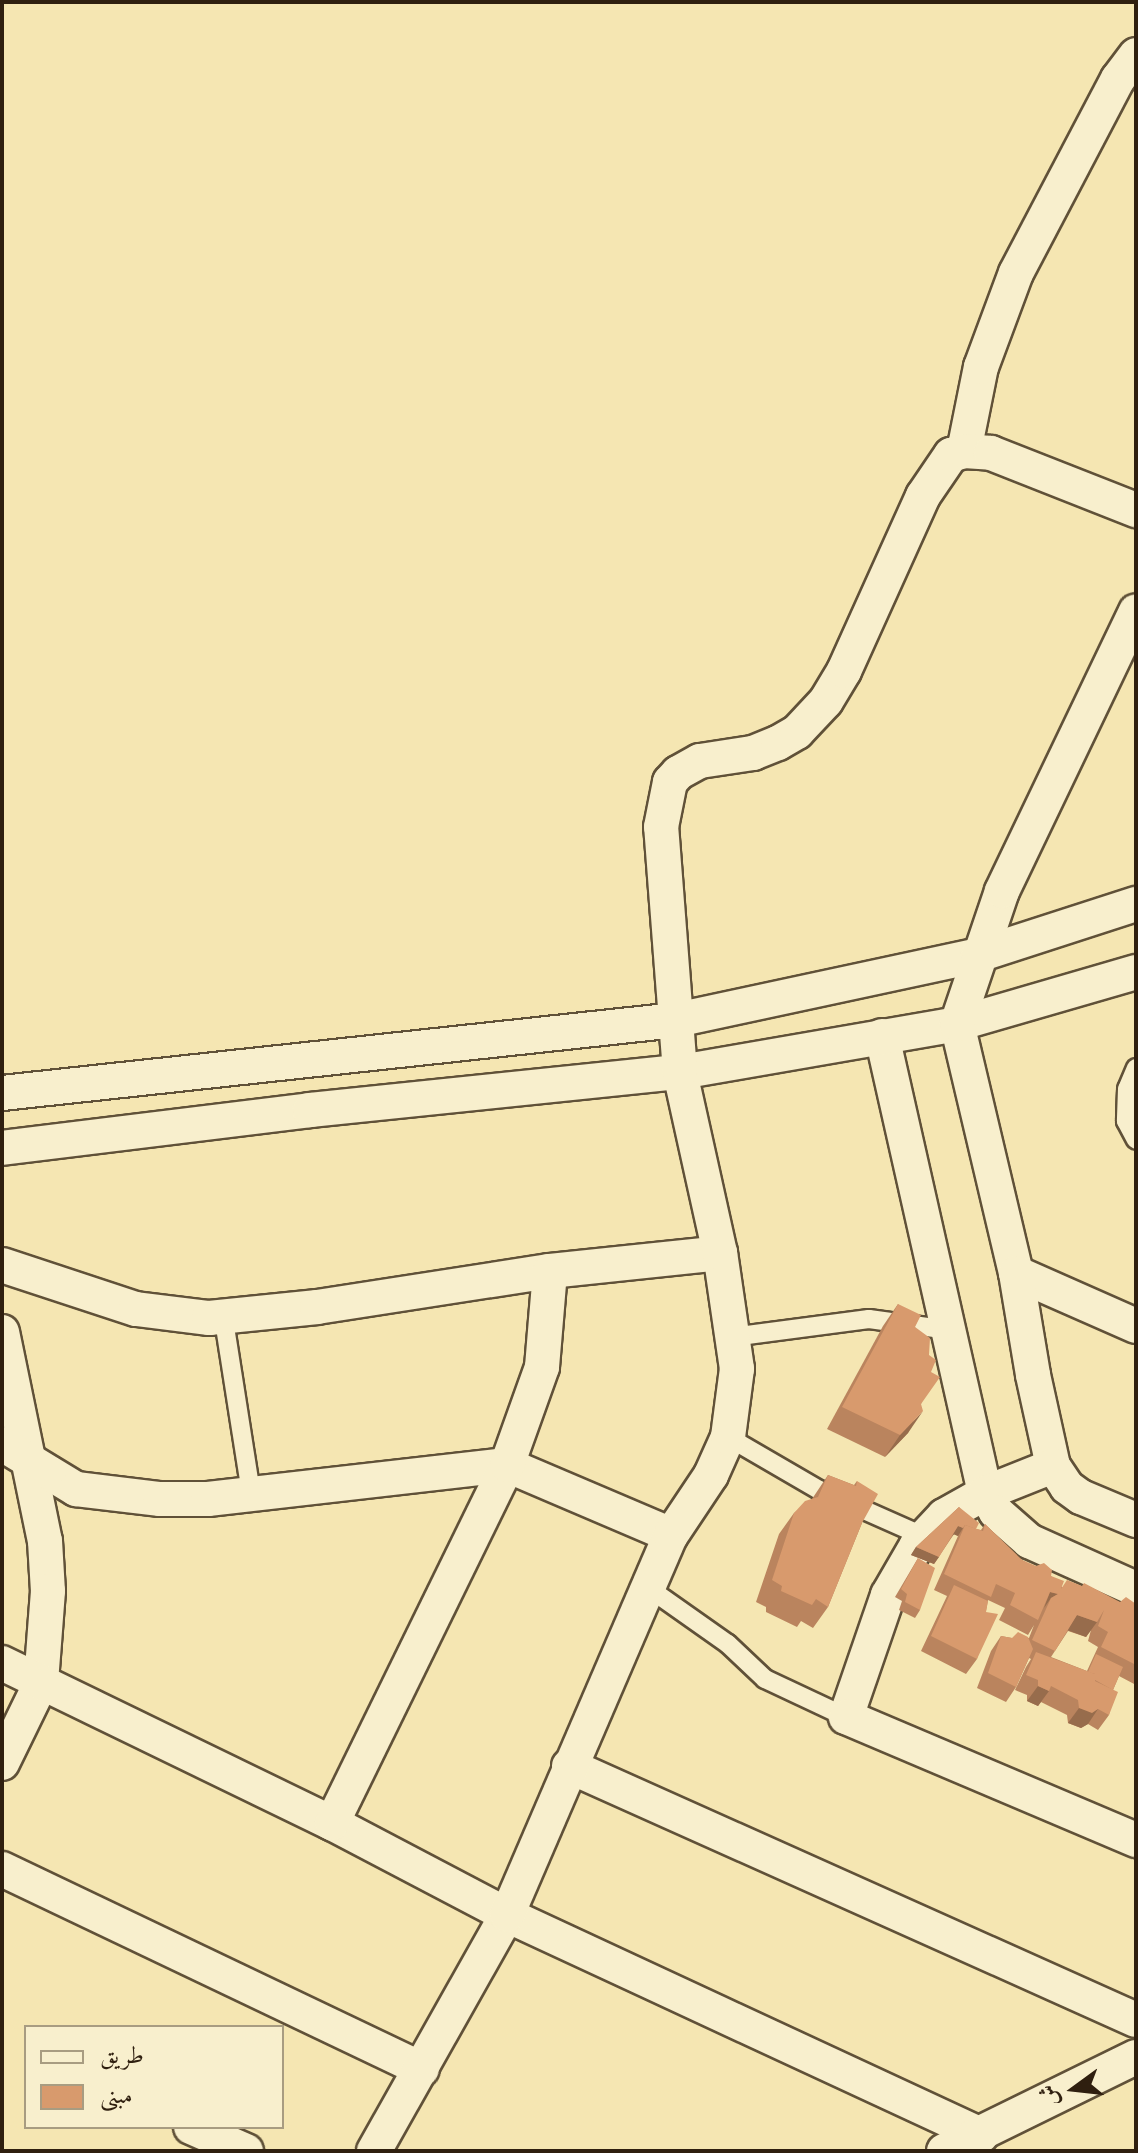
<!DOCTYPE html>
<meta charset="utf-8">
<style>
body{margin:0}
#map{position:relative;width:1138px;height:2153px;overflow:hidden;background:#f5e6b2;font-family:"Sorts Mill Goudy",Amiri,serif}
div>[style]{position:absolute}
.roads{filter:drop-shadow(2px 0 #605138) drop-shadow(-2px 0 #605138) drop-shadow(0 2px #605138) drop-shadow(0 -2px #605138)}
.service>*{height:18px;margin:-9px;padding:0 9px;transform-origin:9px;border-radius:9px;background:#f8efcd}
.minor>*{height:34px;margin:-17px;padding:0 17px;transform-origin:17px;border-radius:17px;background:#f8efcd}
.wall>*{inset:0;background:#ba845e}
.shaded-wall>*{inset:0;background:#976c4c}
.building>*{inset:0;background:#d89a6d}
span{translate:-50% -50%;white-space:nowrap;text-align:center;line-height:1.15;-webkit-text-stroke:6px #f8efcd;paint-order:stroke}
.frame{position:absolute;inset:0;border:4px solid #2f1f0f;pointer-events:none}
.legend{position:absolute;left:24px;top:2025px;width:260px;height:104px;box-sizing:border-box;background:#f8efcd;border:2px solid #a89c81;margin:0;padding:10px 14px;list-style:none;font-size:24px;color:#2f1f0f}
.legend li{display:flex;align-items:center;gap:16px;height:40px}
.legend b{width:40px;border:2px solid #a89c81}
.north{position:absolute;left:1034px;top:2049px;width:80px;height:80px;-webkit-text-stroke:6px #f8efcd;paint-order:stroke;rotate:255deg;font-size:22px;font-weight:700;line-height:32px;text-align:center;color:#2f1f0f}
.north::after{content:'';display:block;margin:auto;width:28px;height:36px;background:#2f1f0f;clip-path:polygon(50% 0,100% 100%,50% 72%,0 100%)}
</style>
<div id="map">
<div class="roads">
<div class="service">
<div style="left:1136px;top:1068px;width:23px;rotate:113deg"></div>
<div style="left:1127px;top:1089px;width:32px;rotate:92deg"></div>
<div style="left:1126px;top:1121px;width:21px;rotate:62deg"></div>
<div style="left:223px;top:1314px;width:181px;rotate:81.1deg"></div>
<div style="left:732px;top:1337px;width:138px;rotate:-7.5deg"></div>
<div style="left:869px;top:1319px;width:81px;rotate:7.8deg"></div>
<div style="left:728px;top:1437px;width:105px;rotate:30.2deg"></div>
<div style="left:819px;top:1490px;width:116px;rotate:23.9deg"></div>
<div style="left:650px;top:1589px;width:95px;rotate:35.2deg"></div>
<div style="left:728px;top:1644px;width:51px;rotate:43.4deg"></div>
<div style="left:765px;top:1679px;width:89px;rotate:25.1deg"></div>
</div>
<div class="minor">
<div style="left:964px;top:451px;width:86px;rotate:-78.6deg"></div>
<div style="left:981px;top:367px;width:100px;rotate:-69.6deg"></div>
<div style="left:1016px;top:273px;width:219px;rotate:-62.3deg"></div>
<div style="left:1118px;top:79px;width:30px;rotate:-53deg"></div>
<div style="left:882px;top:1036px;width:468px;rotate:77.3deg"></div>
<div style="left:985px;top:1493px;width:47px;rotate:150.7deg"></div>
<div style="left:944px;top:1516px;width:40px;rotate:133deg"></div>
<div style="left:917px;top:1545px;width:58px;rotate:120.1deg"></div>
<div style="left:888px;top:1595px;width:129px;rotate:109deg"></div>
<div style="left:846px;top:1717px;width:315px;rotate:23deg"></div>
<div style="left:2px;top:1093px;width:678px;rotate:-6.18deg"></div>
<div style="left:676px;top:1020px;width:309px;rotate:-12.1deg"></div>
<div style="left:978px;top:955px;width:166px;rotate:-17.9deg"></div>
<div style="left:2px;top:1148px;width:310px;rotate:-7deg"></div>
<div style="left:310px;top:1110px;width:372px;rotate:-5.9deg"></div>
<div style="left:680px;top:1072px;width:281px;rotate:-9.8deg"></div>
<div style="left:957px;top:1024px;width:186px;rotate:-16.2deg"></div>
<div style="left:2px;top:1265px;width:141px;rotate:18.2deg"></div>
<div style="left:136px;top:1309px;width:74px;rotate:7deg"></div>
<div style="left:209px;top:1318px;width:109px;rotate:-5.8deg"></div>
<div style="left:317px;top:1307px;width:236px;rotate:-8.8deg"></div>
<div style="left:550px;top:1271px;width:171px;rotate:-6deg"></div>
<div style="left:1016px;top:1273px;width:256px;rotate:-103.3deg"></div>
<div style="left:957px;top:1024px;width:140px;rotate:-71.3deg"></div>
<div style="left:1002px;top:891px;width:310px;rotate:-64.4deg"></div>
<div style="left:1136px;top:1326px;width:131px;rotate:-156.2deg"></div>
<div style="left:1016px;top:1273px;width:103px;rotate:80.5deg"></div>
<div style="left:1033px;top:1375px;width:93px;rotate:77.6deg"></div>
<div style="left:1053px;top:1466px;width:73px;rotate:158.3deg"></div>
<div style="left:985px;top:1493px;width:22px;rotate:60deg"></div>
<div style="left:996px;top:1512px;width:44px;rotate:41.3deg"></div>
<div style="left:1029px;top:1541px;width:117px;rotate:24.2deg"></div>
<div style="left:2px;top:1332px;width:213px;rotate:78.4deg"></div>
<div style="left:45px;top:1541px;width:50px;rotate:86.6deg"></div>
<div style="left:48px;top:1591px;width:92px;rotate:94.4deg"></div>
<div style="left:41px;top:1683px;width:89px;rotate:116deg"></div>
<div style="left:2px;top:1444px;width:87px;rotate:31.3deg"></div>
<div style="left:76px;top:1489px;width:85px;rotate:6.8deg"></div>
<div style="left:160px;top:1499px;width:48px"></div>
<div style="left:208px;top:1499px;width:301px;rotate:-6.5deg"></div>
<div style="left:507px;top:1465px;width:178px;rotate:23.1deg"></div>
<div style="left:1053px;top:1466px;width:25px;rotate:56deg"></div>
<div style="left:1067px;top:1487px;width:17px;rotate:36deg"></div>
<div style="left:1081px;top:1497px;width:60px;rotate:22.7deg"></div>
<div style="left:2px;top:1663px;width:367px;rotate:25.9deg"></div>
<div style="left:332px;top:1823px;width:198px;rotate:27.7deg"></div>
<div style="left:507px;top:1915px;width:523px;rotate:24.9deg"></div>
<div style="left:569px;top:1766px;width:621px;rotate:24.13deg"></div>
<div style="left:332px;top:1823px;width:398px;rotate:-63.9deg"></div>
<div style="left:507px;top:1465px;width:104px;rotate:-70.3deg"></div>
<div style="left:542px;top:1367px;width:96px;rotate:-85.2deg"></div>
<div style="left:2px;top:1869px;width:465px;rotate:25.5deg"></div>
<div style="left:191px;top:2127px;width:60px;rotate:23.6deg"></div>
<div style="left:374px;top:2151px;width:271px;rotate:-60.6deg"></div>
<div style="left:507px;top:1915px;width:414px;rotate:-66.7deg"></div>
<div style="left:671px;top:1535px;width:72px;rotate:-56.3deg"></div>
<div style="left:711px;top:1475px;width:42px;rotate:-65.9deg"></div>
<div style="left:728px;top:1437px;width:69px;rotate:-82.5deg"></div>
<div style="left:737px;top:1369px;width:117px;rotate:-98.3deg"></div>
<div style="left:720px;top:1253px;width:185px;rotate:-102.5deg"></div>
<div style="left:680px;top:1072px;width:246px;rotate:-94.4deg"></div>
<div style="left:661px;top:827px;width:46px;rotate:-78.7deg"></div>
<div style="left:670px;top:782px;width:12px;rotate:-48deg"></div>
<div style="left:678px;top:773px;width:25px;rotate:-29deg"></div>
<div style="left:700px;top:761px;width:54px;rotate:-8.6deg"></div>
<div style="left:753px;top:753px;width:27px;rotate:-22deg"></div>
<div style="left:778px;top:743px;width:22px;rotate:-30deg"></div>
<div style="left:797px;top:732px;width:42px;rotate:-46.9deg"></div>
<div style="left:826px;top:701px;width:35px;rotate:-59deg"></div>
<div style="left:844px;top:671px;width:192px;rotate:-65.7deg"></div>
<div style="left:923px;top:496px;width:50px;rotate:-55.7deg"></div>
<div style="left:951px;top:455px;width:14px;rotate:-17deg"></div>
<div style="left:964px;top:451px;width:27px;rotate:4deg"></div>
<div style="left:991px;top:453px;width:156px;rotate:21.5deg"></div>
<div style="left:944px;top:2151px;width:214px;rotate:-26.1deg"></div>
</div>
</div>
<div class="wall">
<div style="clip-path:polygon(898px 1304px,915px 1327px,931px 1372px,921px 1404px,908px 1433px,885px 1457px,827px 1429px,883px 1326px)"></div>
<div style="clip-path:polygon(828px 1475px,854px 1485px,857px 1481px,862px 1523px,828px 1607px,813px 1628px,801px 1621px,797px 1627px,766px 1612px,766px 1607px,756px 1602px,779px 1534px,794px 1513px,812px 1499px)"></div>
<div style="clip-path:polygon(evenodd,959px 1507px,976px 1529px,981px 1530px,985px 1524px,1022px 1560px,1051px 1576px,1062px 1587px,1120px 1602px,1136px 1604px,1136px 1685px,1119px 1676px,1113px 1690px,1109px 1715px,1098px 1730px,1088px 1724px,1081px 1728px,1068px 1723px,1067px 1715px,1041px 1702px,1038px 1706px,1027px 1701px,1027px 1695px,1015px 1690px,1026px 1667px,1031px 1659px,1029px 1658px,1016px 1687px,1006px 1702px,977px 1688px,991px 1651px,1001px 1636px,1012px 1638px,1029px 1638px,1034px 1625px,1028px 1635px,999px 1620px,1005px 1608px,988px 1600px,977px 1659px,966px 1674px,921px 1651px,947px 1596px,934px 1590px,958px 1536px,954px 1534px,934px 1564px,911px 1555px,916px 1547px,959px 1507px,1091px 1630px,1088px 1641px,1098px 1647px,1087px 1671px,1051px 1657px,1068px 1631px,1086px 1637px,1091px 1630px)"></div>
<div style="clip-path:polygon(918px 1558px,920px 1610px,915px 1618px,899px 1610px,902px 1601px,895px 1597px)"></div>
</div>
<div class="shaded-wall">
<div style="clip-path:polygon(923px 1411px,908px 1433px,885px 1457px,900px 1435px)"></div>
<div style="clip-path:polygon(958px 1526px,963px 1528px,958px 1536px,953px 1534px)"></div>
<div style="clip-path:polygon(916px 1547px,939px 1557px,934px 1564px,911px 1555px)"></div>
<div style="clip-path:polygon(1050px 1592px,1058px 1594px,1051px 1598px,1044px 1608px)"></div>
<div style="clip-path:polygon(1077px 1615px,1097px 1622px,1086px 1637px,1067px 1630px)"></div>
<div style="clip-path:polygon(1038px 1686px,1049px 1691px,1038px 1706px,1027px 1701px)"></div>
<div style="clip-path:polygon(1079px 1708px,1098px 1709px,1088px 1724px,1081px 1728px,1068px 1723px)"></div>
</div>
<div class="building">
<div style="clip-path:polygon(898px 1304px,921px 1315px,915px 1327px,930px 1338px,929px 1355px,936px 1360px,931px 1372px,940px 1377px,921px 1404px,923px 1411px,900px 1435px,842px 1407px)"></div>
<div style="clip-path:polygon(828px 1475px,856px 1486px,857px 1481px,878px 1494px,862px 1523px,828px 1607px,816px 1599px,812px 1605px,781px 1591px,782px 1586px,772px 1580px,794px 1513px,805px 1501px,818px 1497px)"></div>
<div style="clip-path:polygon(959px 1507px,979px 1523px,976px 1529px,965px 1525px,963px 1528px,958px 1526px,939px 1557px,916px 1547px)"></div>
<div style="clip-path:polygon(985px 1524px,1022px 1560px,1036px 1566px,1044px 1563px,1052px 1570px,1051px 1576px,1064px 1581px,1061px 1589px,1067px 1580px,1082px 1586px,1084px 1583px,1120px 1602px,1126px 1597px,1136px 1604px,1136px 1665px,1101px 1647px,1108px 1632px,1098px 1626px,1104px 1610px,1097px 1622px,1077px 1615px,1055px 1651px,1032px 1640px,1051px 1598px,1058px 1594px,1050px 1592px,1038px 1620px,1010px 1605px,1015px 1593px,996px 1584px,991px 1597px,944px 1574px,965px 1525px,983px 1531px)"></div>
<div style="clip-path:polygon(918px 1558px,935px 1568px,920px 1610px,905px 1602px,907px 1594px,901px 1589px)"></div>
<div style="clip-path:polygon(954px 1585px,988px 1601px,986px 1612px,998px 1614px,977px 1659px,931px 1636px)"></div>
<div style="clip-path:polygon(1018px 1632px,1028px 1637px,1033px 1649px,1016px 1687px,988px 1673px,1001px 1636px,1012px 1638px)"></div>
<div style="clip-path:polygon(1036px 1652px,1095px 1674px,1095px 1681px,1118px 1692px,1109px 1715px,1098px 1709px,1092px 1713px,1079px 1708px,1078px 1700px,1051px 1686px,1049px 1691px,1038px 1686px,1038px 1680px,1026px 1675px)"></div>
<div style="clip-path:polygon(1096px 1654px,1123px 1667px,1113px 1690px,1095px 1680px,1095px 1674px,1088px 1672px)"></div>
</div>
<div class="frame"></div>
<ul class="legend">
<li><b style="height:10px;background:#f8efcd"></b>طريق</li>
<li><b style="height:22px;background:#d89a6d"></b>مبنى</li>
</ul>
<div class="north">ش</div>
</div>
